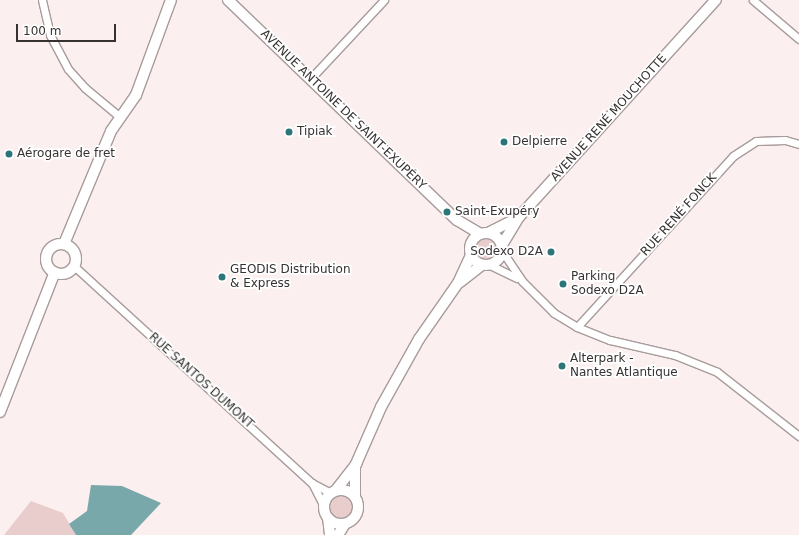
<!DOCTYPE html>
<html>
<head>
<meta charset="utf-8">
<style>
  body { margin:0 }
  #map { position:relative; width:799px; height:535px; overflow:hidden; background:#fcefef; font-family:"DejaVu Sans",sans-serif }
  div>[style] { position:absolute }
  .green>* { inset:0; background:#e9cdcc }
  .round { border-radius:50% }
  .water>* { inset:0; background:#79a8aa }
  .roads { filter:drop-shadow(1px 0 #a79c9b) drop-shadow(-1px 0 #a79c9b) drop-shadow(0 1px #a79c9b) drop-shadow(0 -1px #a79c9b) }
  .street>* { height:7px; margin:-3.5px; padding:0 3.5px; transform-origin:3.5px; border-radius:3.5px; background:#fff }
  .secondary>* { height:10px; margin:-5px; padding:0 5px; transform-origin:5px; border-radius:5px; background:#fff }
  .secondary>.ring { margin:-5px; padding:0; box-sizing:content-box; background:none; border:10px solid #fff; border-radius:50% }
  .dots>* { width:11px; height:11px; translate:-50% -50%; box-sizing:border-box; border:2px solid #fff; border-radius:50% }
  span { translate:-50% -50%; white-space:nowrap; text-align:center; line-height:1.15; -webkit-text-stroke:3.5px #fff; paint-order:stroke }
  .street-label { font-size:12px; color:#373232 }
  .poi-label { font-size:12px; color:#373232 }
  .left { translate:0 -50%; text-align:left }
  .right { translate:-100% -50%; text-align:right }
  .scale { position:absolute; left:16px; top:24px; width:100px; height:18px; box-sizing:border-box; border:2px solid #373232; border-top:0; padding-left:5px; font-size:12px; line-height:14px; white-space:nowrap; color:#373232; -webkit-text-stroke:3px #fff; paint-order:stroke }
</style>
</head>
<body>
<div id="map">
  <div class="green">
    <div class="round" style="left:475px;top:239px;width:22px;height:22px"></div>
    <div class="round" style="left:329px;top:495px;width:24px;height:24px"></div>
    <div style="clip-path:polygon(31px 501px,63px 513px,76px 535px,4px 535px)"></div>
  </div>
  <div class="water">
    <div style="clip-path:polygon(91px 485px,122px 486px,161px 503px,131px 535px,76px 535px,69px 524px,87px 511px)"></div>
  </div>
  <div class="roads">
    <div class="street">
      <div style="left:42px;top:0;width:36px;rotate:77deg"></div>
      <div style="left:50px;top:35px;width:38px;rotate:62deg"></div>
      <div style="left:68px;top:69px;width:25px;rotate:48deg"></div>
      <div style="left:85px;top:88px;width:45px;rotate:39.6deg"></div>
      <div style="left:753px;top:0;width:60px;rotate:40.3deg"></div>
      <div style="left:311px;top:78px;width:107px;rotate:-46.9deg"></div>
      <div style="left:502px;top:251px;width:36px;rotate:56deg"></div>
      <div style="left:522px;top:281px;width:45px;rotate:45deg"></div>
      <div style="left:554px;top:313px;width:27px;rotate:31deg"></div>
      <div style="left:577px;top:327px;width:35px;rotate:22deg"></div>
      <div style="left:610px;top:340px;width:67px;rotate:13deg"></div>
      <div style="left:675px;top:355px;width:45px;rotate:22deg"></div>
      <div style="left:717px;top:372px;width:104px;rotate:38deg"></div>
      <div style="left:490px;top:265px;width:30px;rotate:26deg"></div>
      <div style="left:74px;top:266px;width:322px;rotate:42.4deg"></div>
      <div style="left:312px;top:483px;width:21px;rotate:28deg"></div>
      <div style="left:577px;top:327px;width:231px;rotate:-47.6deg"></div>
      <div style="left:733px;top:156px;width:27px;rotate:-33deg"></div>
      <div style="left:756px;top:141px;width:29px;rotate:-2deg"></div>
      <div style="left:785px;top:140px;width:15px;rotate:16deg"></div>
      <div style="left:312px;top:483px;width:25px;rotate:63deg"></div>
    </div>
    <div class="secondary">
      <div style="left:228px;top:0;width:318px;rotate:43.9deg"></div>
      <div style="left:457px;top:220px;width:27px;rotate:31deg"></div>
      <div class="ring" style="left:470px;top:233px;width:22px;height:22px"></div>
      <div style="left:488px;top:233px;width:29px;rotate:-27deg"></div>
      <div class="ring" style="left:46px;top:244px;width:20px;height:20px"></div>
      <div style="left:64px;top:244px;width:122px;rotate:-67.4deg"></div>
      <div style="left:111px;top:131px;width:44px;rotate:-55.2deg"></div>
      <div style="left:136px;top:95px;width:101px;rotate:-69.8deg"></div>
      <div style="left:502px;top:245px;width:33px;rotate:-59deg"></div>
      <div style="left:519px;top:217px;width:293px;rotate:-47.8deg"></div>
      <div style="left:460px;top:282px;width:28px;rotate:-38deg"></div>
      <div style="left:0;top:412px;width:150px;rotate:-68.6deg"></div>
      <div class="ring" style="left:324px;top:490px;width:24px;height:24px"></div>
      <div style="left:336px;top:490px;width:33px;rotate:-52deg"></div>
      <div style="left:356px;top:464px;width:62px;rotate:-66.3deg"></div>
      <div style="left:381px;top:407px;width:78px;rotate:-60.8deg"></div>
      <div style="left:419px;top:339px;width:68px;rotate:-55.1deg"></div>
      <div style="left:458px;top:283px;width:31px;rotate:-65deg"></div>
      <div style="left:355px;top:497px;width:31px;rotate:-90deg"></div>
      <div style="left:328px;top:518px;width:17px;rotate:83deg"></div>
      <div style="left:338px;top:535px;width:13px;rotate:-58deg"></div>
    </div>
  </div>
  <div class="dots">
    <div style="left:289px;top:132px;background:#2c7679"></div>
    <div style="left:504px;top:142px;background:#2c7679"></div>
    <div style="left:9px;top:154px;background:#2c7679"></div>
    <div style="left:447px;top:212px;background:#2c7679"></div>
    <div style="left:551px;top:252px;background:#2c7679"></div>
    <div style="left:222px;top:277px;background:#2c7679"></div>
    <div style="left:563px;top:284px;background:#2c7679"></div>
    <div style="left:562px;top:366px;background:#2c7679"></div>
  </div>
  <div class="street-label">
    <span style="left:343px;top:110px;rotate:44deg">AVENUE ANTOINE DE SAINT-EXUPÉRY</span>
    <span style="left:609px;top:118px;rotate:-48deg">AVENUE RENÉ MOUCHOTTE</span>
    <span style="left:679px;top:215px;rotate:-48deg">RUE RENÉ FONCK</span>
    <span style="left:201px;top:381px;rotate:42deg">RUE SANTOS DUMONT</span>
  </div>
  <div class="poi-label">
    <span class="left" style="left:297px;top:132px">Tipiak</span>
    <span class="left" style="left:512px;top:142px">Delpierre</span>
    <span class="left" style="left:17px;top:154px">Aérogare de fret</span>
    <span class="left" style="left:455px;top:212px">Saint-Exupéry</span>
    <span class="right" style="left:543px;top:252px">Sodexo D2A</span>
    <span class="left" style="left:230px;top:277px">GEODIS Distribution<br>&amp; Express</span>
    <span class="left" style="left:571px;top:284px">Parking<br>Sodexo D2A</span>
    <span class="left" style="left:570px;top:366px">Alterpark -<br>Nantes Atlantique</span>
  </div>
  <div class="scale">100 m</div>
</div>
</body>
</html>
